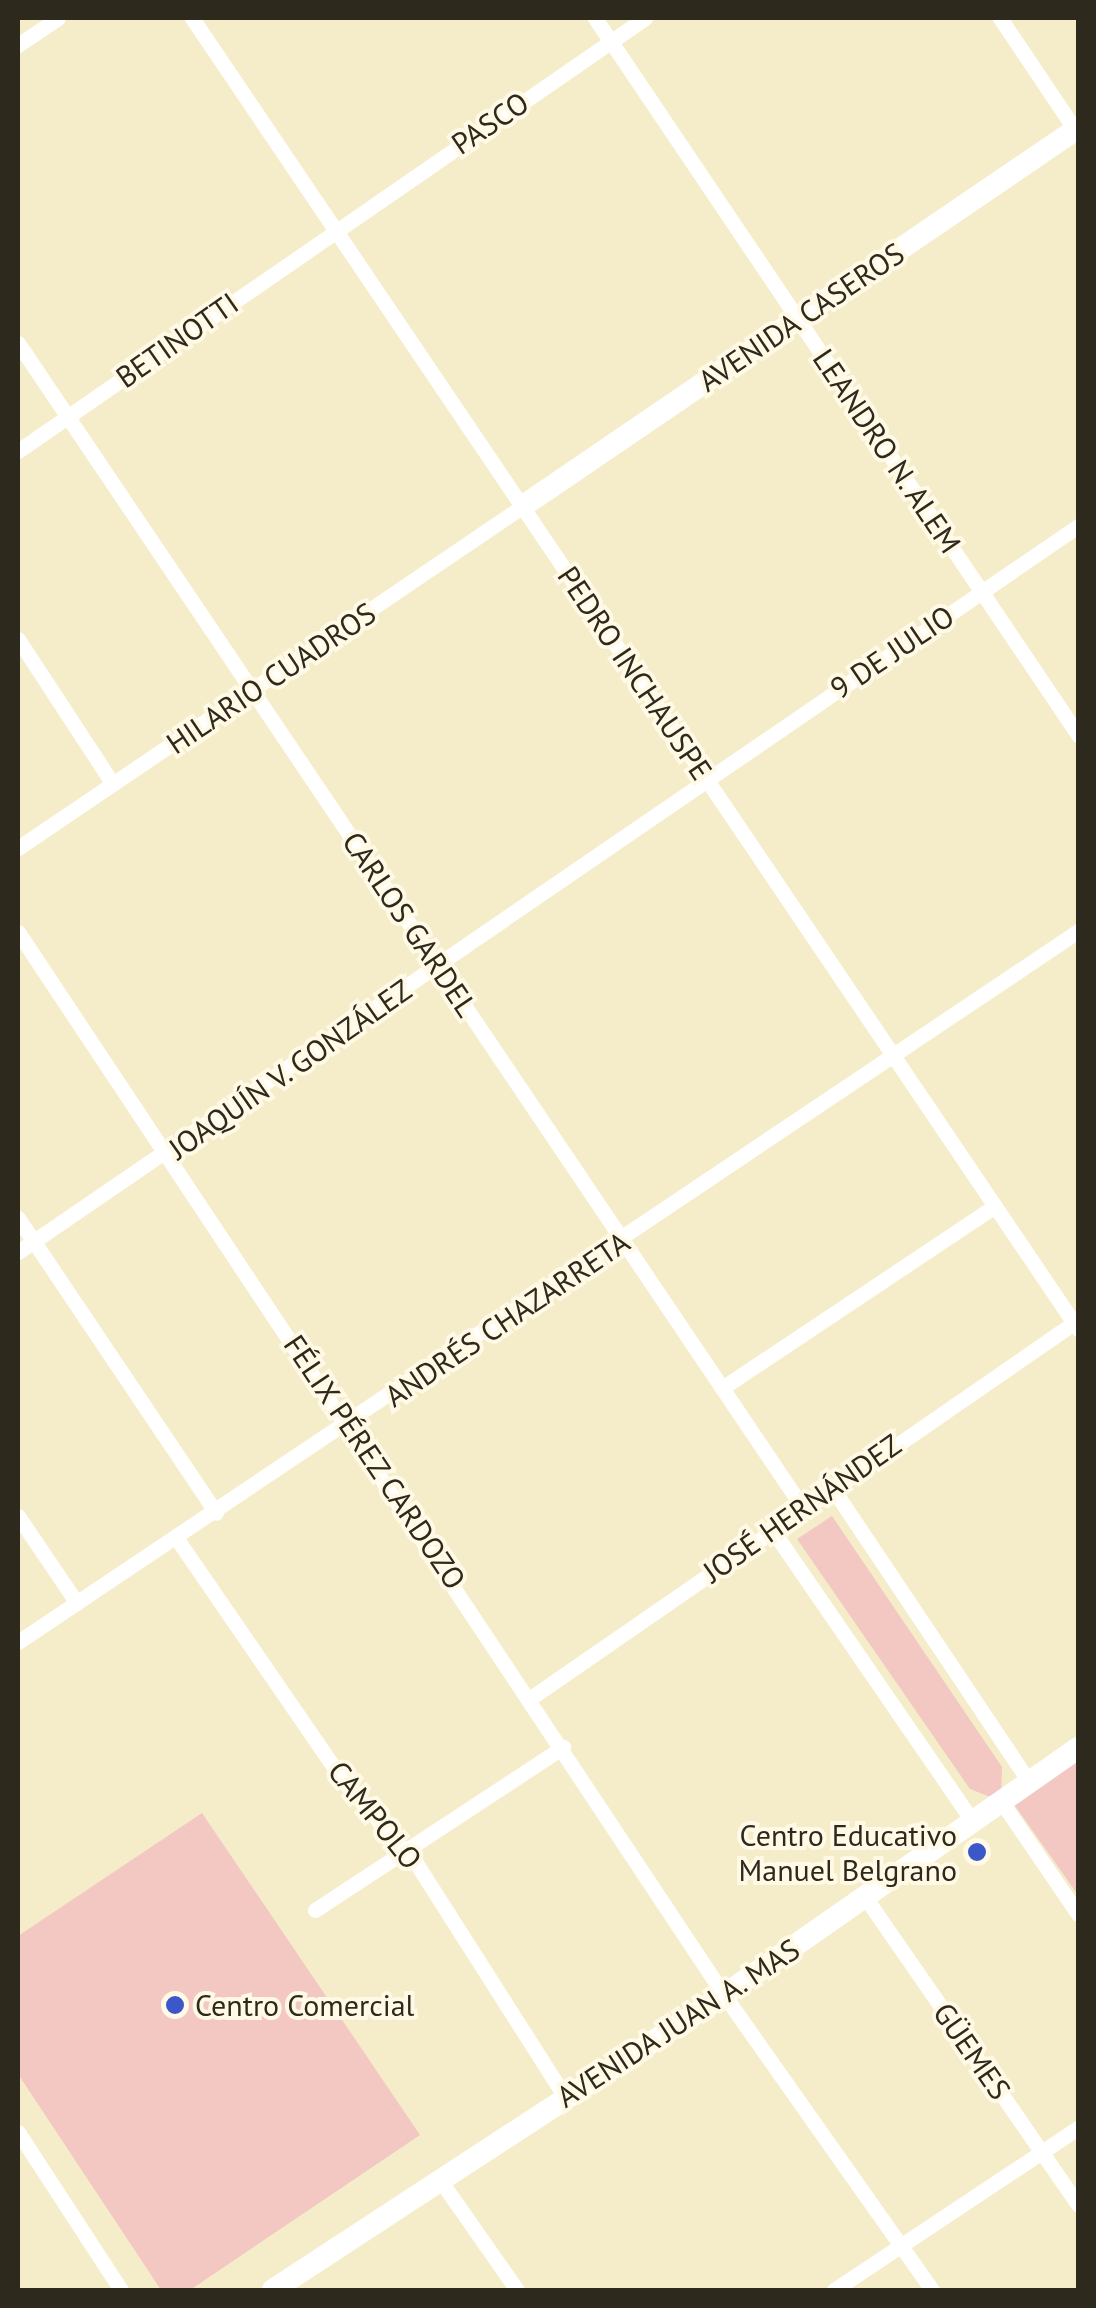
<!DOCTYPE html>
<html>
<head>
<meta charset="utf-8">
<style>
  body { margin:0 }
  #map { position:relative; width:1096px; height:2308px; overflow:hidden; background:#f5ecca; font-family:"PT Sans",sans-serif }
  div>[style] { position:absolute }
  .green>* { inset:0; background:#f3c7c2 }
  .street>* { height:15px; margin:-7.5px; padding:0 7.5px; transform-origin:7.5px; border-radius:7.5px; background:#fff }
  .secondary>* { height:22px; margin:-11px; padding:0 11px; transform-origin:11px; border-radius:11px; background:#fff }
  .dots>* { width:28px; height:28px; translate:-50% -50%; box-sizing:border-box; border:5px solid #fff9e5; border-radius:50% }
  span { translate:-50% -50%; white-space:nowrap; text-align:center; line-height:1.15; -webkit-text-stroke:8px #fff9e5; paint-order:stroke }
  .street-label { font-size:30px; color:#2d291d }
  .poi-label { font-size:30px; color:#2d291d }
  .right { translate:-100% -50%; text-align:right }
  .left { translate:0 -50%; text-align:left }
  .frame { position:absolute; inset:0; border:20px solid #2d291d; pointer-events:none }
</style>
</head>
<body>
<div id="map">
  <div class="green">
    <div style="clip-path:polygon(832px 1516px,1002px 1767px,1001px 1801px,970px 1789px,797px 1539px)"></div>
    <div style="clip-path:polygon(1078px 1758px,1078px 1895px,1013px 1803px)"></div>
    <div style="clip-path:polygon(202px 1813px,420px 2135px,190px 2290px,161px 2290px,18px 2074px,18px 1936px)"></div>
  </div>
  <div class="street">
    <div style="left:192px;top:18px;width:1582px;rotate:55.95deg"></div>
    <div style="left:595px;top:18px;width:865px;rotate:56.03deg"></div>
    <div style="left:1000px;top:18px;width:140px;rotate:56.1deg"></div>
    <div style="left:18px;top:45px;width:48px;rotate:-34deg"></div>
    <div style="left:18px;top:343px;width:1401px;rotate:56.03deg"></div>
    <div style="left:18px;top:451px;width:762px;rotate:-34.63deg"></div>
    <div style="left:18px;top:639px;width:173px;rotate:56.8deg"></div>
    <div style="left:18px;top:848px;width:610px;rotate:-34.11deg"></div>
    <div style="left:18px;top:932px;width:1276px;rotate:56.41deg"></div>
    <div style="left:724px;top:1995px;width:361px;rotate:54.8deg"></div>
    <div style="left:18px;top:1218px;width:355px;rotate:56.1deg"></div>
    <div style="left:18px;top:1252px;width:1285px;rotate:-34.41deg"></div>
    <div style="left:722px;top:1388px;width:328px;rotate:-33.7deg"></div>
    <div style="left:831px;top:1486px;width:356px;rotate:56.2deg"></div>
    <div style="left:18px;top:1516px;width:105px;rotate:55.9deg"></div>
    <div style="left:771px;top:1528px;width:357px;rotate:55.5deg"></div>
    <div style="left:177px;top:1539px;width:296px;rotate:55.5deg"></div>
    <div style="left:345px;top:1783px;width:107px;rotate:48.4deg"></div>
    <div style="left:416px;top:1863px;width:277px;rotate:57.5deg"></div>
    <div style="left:18px;top:1642px;width:1276px;rotate:-33.85deg"></div>
    <div style="left:532px;top:1697px;width:664px;rotate:-34.62deg"></div>
    <div style="left:1001px;top:1801px;width:137px;rotate:55.7deg"></div>
    <div style="left:865px;top:1897px;width:374px;rotate:55.3deg"></div>
    <div style="left:315px;top:1910px;width:297px;rotate:-33.3deg"></div>
    <div style="left:18px;top:2132px;width:189px;rotate:56.9deg"></div>
    <div style="left:440px;top:2180px;width:134px;rotate:55deg"></div>
    <div style="left:834px;top:2290px;width:293px;rotate:-33.6deg"></div>
  </div>
  <div class="secondary">
    <div style="left:523px;top:506px;width:671px;rotate:-34.26deg"></div>
    <div style="left:273px;top:2290px;width:539px;rotate:-33.19deg"></div>
    <div style="left:724px;top:1995px;width:432px;rotate:-34.9deg"></div>
  </div>
  <div class="dots">
    <div style="left:977px;top:1852px;background:#3b57c9"></div>
    <div style="left:175px;top:2005px;background:#3b57c9"></div>
  </div>
  <div class="street-label">
    <span style="left:490px;top:123px;rotate:-34deg">PASCO</span>
    <span style="left:801px;top:317px;rotate:-34deg">AVENIDA CASEROS</span>
    <span style="left:177px;top:340px;rotate:-35deg">BETINOTTI</span>
    <span style="left:887px;top:451px;rotate:56deg">LEANDRO N. ALEM</span>
    <span style="left:892px;top:652px;rotate:-34deg">9 DE JULIO</span>
    <span style="left:635px;top:673px;rotate:56deg">PEDRO INCHAUSPE</span>
    <span style="left:271px;top:678px;rotate:-34deg">HILARIO CUADROS</span>
    <span style="left:410px;top:924px;rotate:56deg">CARLOS GARDEL</span>
    <span style="left:290px;top:1069px;rotate:-35deg">JOAQUÍN V. GONZÁLEZ</span>
    <span style="left:507px;top:1319px;rotate:-34deg">ANDRÉS CHAZARRETA</span>
    <span style="left:375px;top:1462px;rotate:56deg">FÉLIX PÉREZ CARDOZO</span>
    <span style="left:802px;top:1508px;rotate:-35deg">JOSÉ HERNÁNDEZ</span>
    <span style="left:375px;top:1815px;rotate:51deg">CAMPOLO</span>
    <span style="left:678px;top:2023px;rotate:-33deg">AVENIDA JUAN A. MAS</span>
    <span style="left:972px;top:2051px;rotate:55deg">GÜEMES</span>
  </div>
  <div class="poi-label">
    <span class="right" style="left:957px;top:1852px">Centro Educativo<br>Manuel Belgrano</span>
    <span class="left" style="left:195px;top:2005px">Centro Comercial</span>
  </div>
  <div class="frame"></div>
</div>
</body>
</html>
